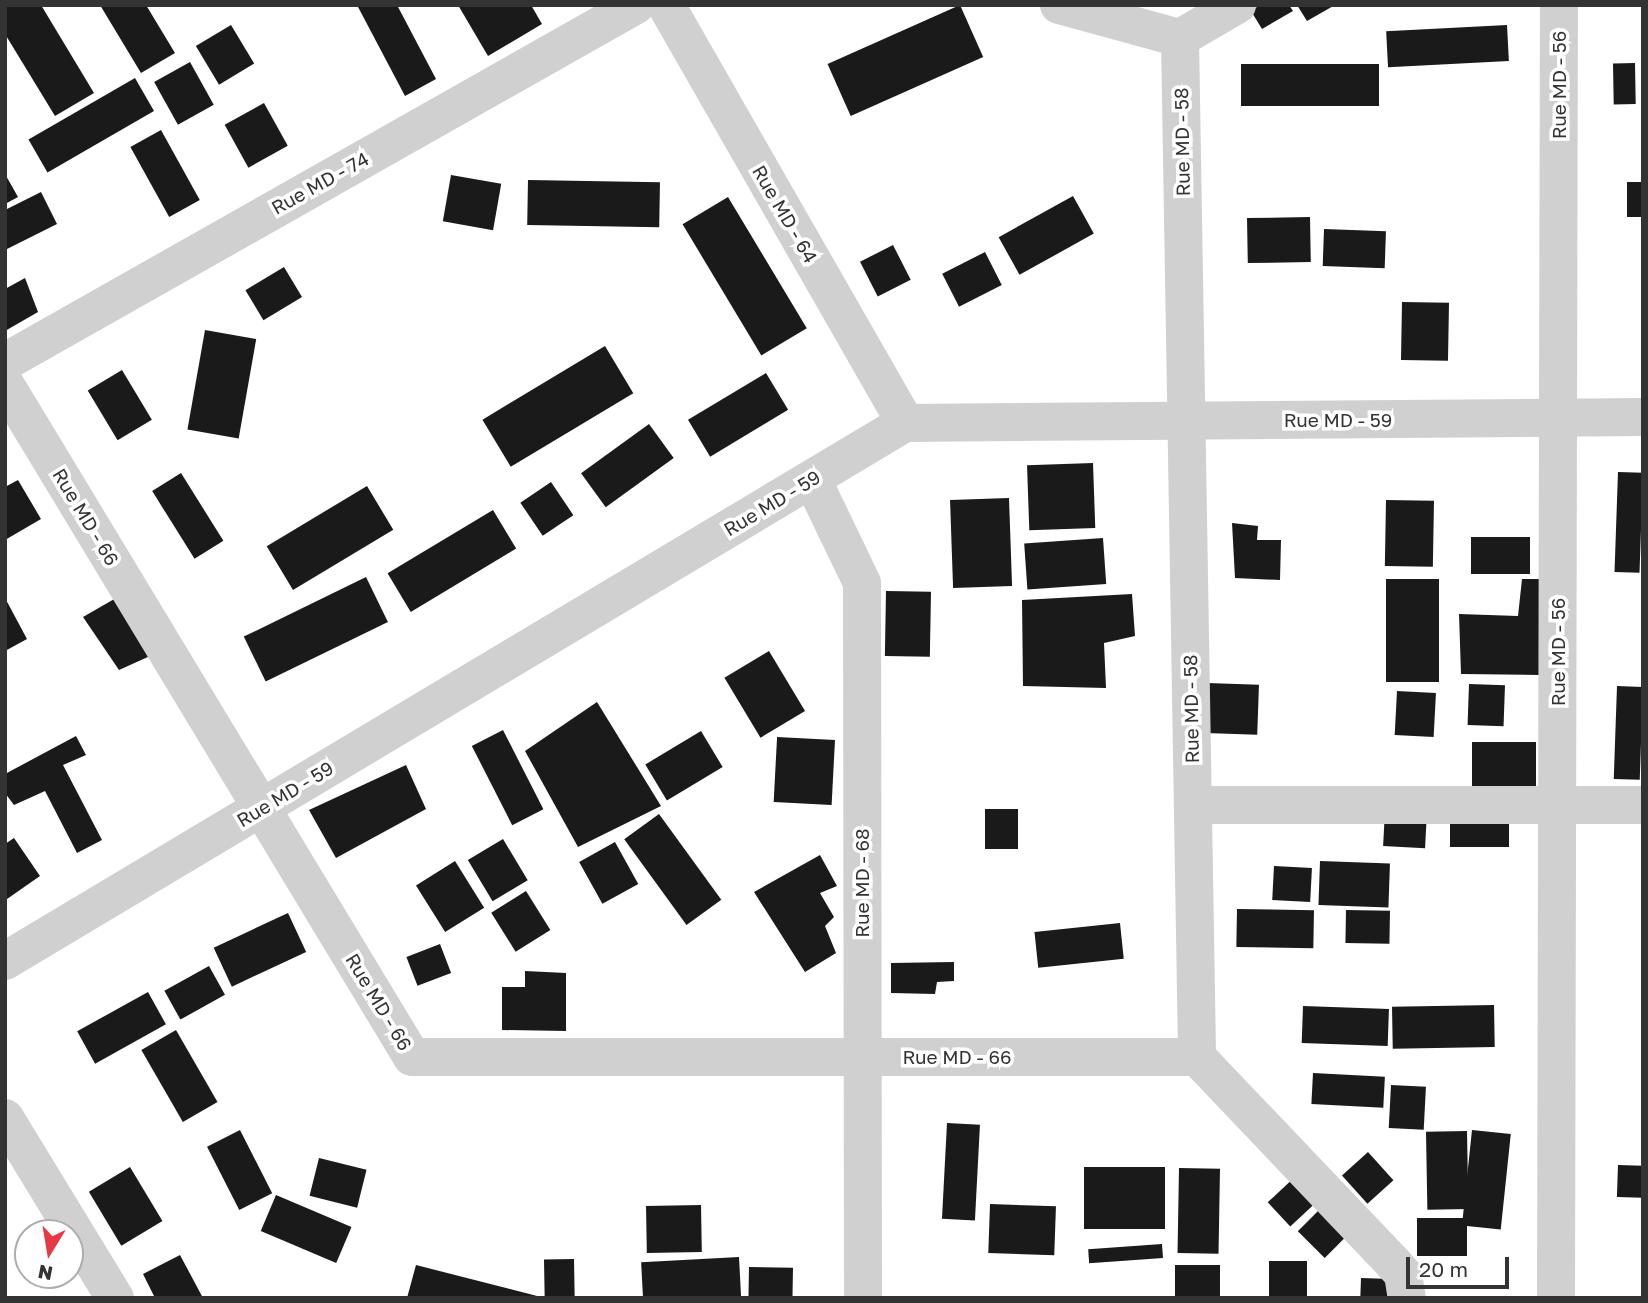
<!DOCTYPE html>
<html>
<head>
<meta charset="utf-8">
<style>
  body { margin:0 }
  #map { position:relative; width:1648px; height:1303px; overflow:hidden; background:#fff; font-family:"Golos Text",sans-serif }
  div>[style] { position:absolute }
  .building>* { inset:0; background:#1a1a1a; transform-origin:0 0 }
  .minor>* { height:38px; margin:-19px; padding:0 19px; transform-origin:19px; border-radius:19px; background:#d0d0d0 }
  span { translate:-50% -50%; white-space:nowrap; text-align:center; line-height:1.15; -webkit-text-stroke:7px #fff; paint-order:stroke }
  .street-label { font-size:19px; color:#333 }
  .frame { position:absolute; inset:0; border:7px solid #333; pointer-events:none }
  .north { position:absolute; left:14px; top:1219px; width:70px; height:70px; box-sizing:border-box; background:#fff; border:2px solid #adadad; border-radius:50%; rotate:191deg; font-size:19px; font-weight:700; line-height:28px; text-align:center; color:#333 }
  .north::after { content:''; display:block; margin:auto; width:24px; height:32px; background:#e63946; clip-path:polygon(50% 0,100% 100%,50% 72%,0 100%) }
  .scale { position:absolute; left:1406px; top:1257px; width:103px; height:32px; box-sizing:border-box; border:4px solid #333; border-top:0; padding-left:9px; font-size:21px; line-height:24px; white-space:nowrap; color:#333; -webkit-text-stroke:5px #fff; paint-order:stroke }
</style>
</head>
<body>
<div id="map">
  <div class="building">
    <div style="clip-path:polygon(5px 5px,41px 5px,94px 93px,55px 116px,5px 34px)"></div>
    <div style="clip-path:polygon(100px 5px,146px 5px,175px 53px,141px 73px)"></div>
    <div style="clip-path:polygon(357px 5px,397px 5px,436px 79px,405px 96px)"></div>
    <div style="clip-path:polygon(458px 5px,531px 5px,542px 24px,488px 56px)"></div>
    <div style="left:960px;top:5px;width:57px;height:145px;rotate:66deg"></div>
    <div style="clip-path:polygon(1260px 5px,1289px 5px,1293px 11px,1262px 29px,1251px 11px)"></div>
    <div style="clip-path:polygon(1297px 5px,1335px 5px,1307px 21px)"></div>
    <div style="left:231px;top:25px;width:45px;height:41px;rotate:59deg"></div>
    <div style="left:1507px;top:25px;width:36px;height:121px;rotate:87deg"></div>
    <div style="left:190px;top:62px;width:49px;height:41px;rotate:61deg"></div>
    <div style="left:1635px;top:63px;width:41px;height:22px;rotate:89deg"></div>
    <div style="left:1241px;top:64px;width:138px;height:42px"></div>
    <div style="left:135px;top:78px;width:38px;height:123px;rotate:60deg"></div>
    <div style="left:264px;top:103px;width:49px;height:45px;rotate:61deg"></div>
    <div style="left:161px;top:130px;width:80px;height:35px;rotate:61deg"></div>
    <div style="clip-path:polygon(5px 174px,18px 197px,5px 204px)"></div>
    <div style="left:451px;top:175px;width:51px;height:47px;rotate:10deg"></div>
    <div style="left:528px;top:180px;width:132px;height:45px;rotate:1deg"></div>
    <div style="left:1627px;top:182px;width:16px;height:35px"></div>
    <div style="clip-path:polygon(41px 192px,57px 224px,5px 250px,5px 210px)"></div>
    <div style="left:1073px;top:196px;width:43px;height:85px;rotate:61deg"></div>
    <div style="left:728px;top:197px;width:153px;height:53px;rotate:59deg"></div>
    <div style="left:1310px;top:217px;width:45px;height:63px;rotate:89deg"></div>
    <div style="left:1324px;top:229px;width:62px;height:37px;rotate:2deg"></div>
    <div style="left:893px;top:245px;width:39px;height:37px;rotate:63deg"></div>
    <div style="left:985px;top:252px;width:37px;height:48px;rotate:63deg"></div>
    <div style="left:284px;top:267px;width:35px;height:45px;rotate:59deg"></div>
    <div style="clip-path:polygon(25px 278px,38px 312px,5px 331px,5px 289px)"></div>
    <div style="left:1402px;top:302px;width:47px;height:58px;rotate:1deg"></div>
    <div style="left:205px;top:330px;width:52px;height:101px;rotate:10deg"></div>
    <div style="left:605px;top:346px;width:55px;height:143px;rotate:59deg"></div>
    <div style="left:122px;top:370px;width:58px;height:40px;rotate:59deg"></div>
    <div style="left:766px;top:373px;width:43px;height:91px;rotate:59deg"></div>
    <div style="left:649px;top:424px;width:42px;height:84px;rotate:54deg"></div>
    <div style="left:1093px;top:463px;width:65px;height:66px;rotate:88deg"></div>
    <div style="left:1618px;top:472px;width:25px;height:100px;rotate:2deg"></div>
    <div style="left:181px;top:473px;width:80px;height:34px;rotate:58deg"></div>
    <div style="clip-path:polygon(18px 480px,41px 519px,5px 540px,5px 487px)"></div>
    <div style="left:551px;top:482px;width:40px;height:37px;rotate:56deg"></div>
    <div style="left:367px;top:486px;width:51px;height:117px;rotate:59deg"></div>
    <div style="left:1009px;top:498px;width:88px;height:59px;rotate:88deg"></div>
    <div style="left:1386px;top:500px;width:48px;height:66px;rotate:1deg"></div>
    <div style="left:493px;top:510px;width:45px;height:123px;rotate:59deg"></div>
    <div style="clip-path:polygon(1232px 523px,1258px 526px,1257px 540px,1281px 540px,1280px 580px,1235px 578px)"></div>
    <div style="left:1471px;top:537px;width:59px;height:37px"></div>
    <div style="left:1103px;top:538px;width:46px;height:79px;rotate:86deg"></div>
    <div style="left:366px;top:577px;width:50px;height:136px;rotate:64deg"></div>
    <div style="left:1386px;top:579px;width:53px;height:103px"></div>
    <div style="clip-path:polygon(1522px 579px,1540px 579px,1539px 675px,1461px 674px,1459px 614px,1518px 616px)"></div>
    <div style="left:886px;top:591px;width:45px;height:65px;rotate:1deg"></div>
    <div style="clip-path:polygon(123px 594px,159px 652px,119px 670px,83px 617px)"></div>
    <div style="clip-path:polygon(1132px 594px,1135px 636px,1104px 643px,1106px 688px,1023px 686px,1022px 600px)"></div>
    <div style="clip-path:polygon(5px 598px,27px 639px,5px 651px)"></div>
    <div style="left:769px;top:651px;width:70px;height:52px;rotate:59deg"></div>
    <div style="left:1207px;top:683px;width:52px;height:50px;rotate:2deg"></div>
    <div style="left:1469px;top:684px;width:36px;height:41px;rotate:2deg"></div>
    <div style="left:1617px;top:686px;width:26px;height:93px;rotate:2deg"></div>
    <div style="left:1397px;top:691px;width:39px;height:44px;rotate:3deg"></div>
    <div style="clip-path:polygon(597px 702px,661px 806px,578px 847px,525px 751px)"></div>
    <div style="left:503px;top:730px;width:89px;height:35px;rotate:63deg"></div>
    <div style="left:701px;top:731px;width:42px;height:65px;rotate:59deg"></div>
    <div style="clip-path:polygon(76px 736px,86px 755px,63px 765px,102px 840px,77px 853px,45px 791px,14px 805px,5px 793px,5px 774px)"></div>
    <div style="left:835px;top:740px;width:65px;height:58px;rotate:93deg"></div>
    <div style="left:1472px;top:742px;width:64px;height:44px"></div>
    <div style="clip-path:polygon(406px 765px,426px 809px,336px 858px,309px 810px)"></div>
    <div style="left:1450px;top:808px;width:59px;height:39px"></div>
    <div style="left:985px;top:809px;width:33px;height:40px"></div>
    <div style="left:1385px;top:810px;width:42px;height:36px;rotate:3deg"></div>
    <div style="left:659px;top:814px;width:106px;height:43px;rotate:54deg"></div>
    <div style="clip-path:polygon(14px 838px,40px 876px,7px 899px,5px 844px)"></div>
    <div style="left:503px;top:839px;width:48px;height:41px;rotate:59deg"></div>
    <div style="left:615px;top:842px;width:48px;height:41px;rotate:61deg"></div>
    <div style="clip-path:polygon(820px 855px,837px 886px,820px 893px,834px 917px,825px 926px,836px 953px,805px 972px,754px 892px)"></div>
    <div style="left:455px;top:861px;width:55px;height:46px;rotate:58deg"></div>
    <div style="left:1320px;top:861px;width:70px;height:44px;rotate:2deg"></div>
    <div style="left:1274px;top:866px;width:38px;height:34px;rotate:3deg"></div>
    <div style="left:526px;top:891px;width:46px;height:41px;rotate:58deg"></div>
    <div style="left:1237px;top:909px;width:77px;height:38px;rotate:1deg"></div>
    <div style="left:1346px;top:910px;width:44px;height:33px;rotate:1deg"></div>
    <div style="left:288px;top:913px;width:43px;height:82px;rotate:65deg"></div>
    <div style="left:1120px;top:923px;width:36px;height:86px;rotate:84deg"></div>
    <div style="left:440px;top:944px;width:31px;height:36px;rotate:69deg"></div>
    <div style="clip-path:polygon(954px 962px,954px 981px,937px 982px,935px 994px,891px 993px,891px 963px)"></div>
    <div style="left:209px;top:966px;width:33px;height:51px;rotate:61deg"></div>
    <div style="clip-path:polygon(525px 971px,566px 973px,566px 1031px,502px 1030px,502px 987px,525px 987px)"></div>
    <div style="left:148px;top:992px;width:37px;height:81px;rotate:61deg"></div>
    <div style="left:1494px;top:1005px;width:42px;height:102px;rotate:89deg"></div>
    <div style="left:1303px;top:1006px;width:86px;height:37px;rotate:2deg"></div>
    <div style="left:176px;top:1030px;width:83px;height:40px;rotate:60deg"></div>
    <div style="left:1313px;top:1073px;width:72px;height:31px;rotate:3deg"></div>
    <div style="left:1391px;top:1085px;width:35px;height:43px;rotate:3deg"></div>
    <div style="left:947px;top:1123px;width:33px;height:96px;rotate:3deg"></div>
    <div style="left:240px;top:1130px;width:71px;height:37px;rotate:63deg"></div>
    <div style="left:1472px;top:1130px;width:39px;height:96px;rotate:6deg"></div>
    <div style="left:1467px;top:1131px;width:78px;height:41px;rotate:89deg"></div>
    <div style="left:1368px;top:1152px;width:38px;height:35px;rotate:48deg"></div>
    <div style="left:319px;top:1158px;width:49px;height:39px;rotate:14deg"></div>
    <div style="left:1618px;top:1165px;width:25px;height:32px;rotate:2deg"></div>
    <div style="left:130px;top:1167px;width:63px;height:48px;rotate:59deg"></div>
    <div style="left:1084px;top:1167px;width:81px;height:62px"></div>
    <div style="left:1179px;top:1168px;width:41px;height:85px;rotate:1deg"></div>
    <div style="left:1297px;top:1175px;width:33px;height:40px;rotate:47deg"></div>
    <div style="left:276px;top:1195px;width:82px;height:39px;rotate:23deg"></div>
    <div style="left:990px;top:1204px;width:66px;height:49px;rotate:2deg"></div>
    <div style="left:701px;top:1205px;width:47px;height:55px;rotate:89deg"></div>
    <div style="left:1324px;top:1205px;width:38px;height:37px;rotate:45deg"></div>
    <div style="left:1417px;top:1218px;width:50px;height:38px"></div>
    <div style="left:1162px;top:1244px;width:14px;height:74px;rotate:86deg"></div>
    <div style="clip-path:polygon(180px 1255px,203px 1298px,155px 1298px,143px 1274px)"></div>
    <div style="left:739px;top:1257px;width:39px;height:98px;rotate:87deg"></div>
    <div style="left:574px;top:1259px;width:39px;height:30px;rotate:89deg"></div>
    <div style="left:1269px;top:1261px;width:38px;height:37px"></div>
    <div style="clip-path:polygon(416px 1265px,541px 1297px,541px 1298px,407px 1298px)"></div>
    <div style="left:1220px;top:1265px;width:33px;height:45px;rotate:90deg"></div>
    <div style="left:749px;top:1267px;width:44px;height:31px;rotate:1deg"></div>
    <div style="left:1361px;top:1278px;width:38px;height:20px;rotate:2deg"></div>
  </div>
  <div class="minor">
    <div style="left:666px;top:5px;width:482px;rotate:60.2deg"></div>
    <div style="left:1059px;top:5px;width:125px;rotate:15.3deg"></div>
    <div style="left:1180px;top:38px;width:66px;rotate:-30.1deg"></div>
    <div style="left:1180px;top:38px;width:1019px;rotate:89.04deg"></div>
    <div style="left:1197px;top:1057px;width:286px;rotate:46.4deg"></div>
    <div style="left:1394px;top:1264px;width:13px;rotate:48deg"></div>
    <div style="left:1403px;top:1274px;width:24px;rotate:81deg"></div>
    <div style="left:5px;top:362px;width:725px;rotate:-29.5deg"></div>
    <div style="left:5px;top:384px;width:786px;rotate:58.84deg"></div>
    <div style="left:412px;top:1057px;width:785px"></div>
    <div style="left:812px;top:479px;width:115px;rotate:64.3deg"></div>
    <div style="left:862px;top:583px;width:715px;rotate:89.92deg"></div>
    <div style="left:1193px;top:805px;width:450px"></div>
    <div style="left:5px;top:961px;width:1049px;rotate:-30.87deg"></div>
    <div style="left:905px;top:423px;width:738px;rotate:-0.47deg"></div>
    <div style="left:5px;top:1118px;width:211px;rotate:58.6deg"></div>
    <div style="left:1556px;top:1298px;width:1293px;rotate:-89.87deg"></div>
  </div>
  <div class="street-label">
    <span style="left:1559px;top:85px;rotate:-90deg">Rue MD - 56</span>
    <span style="left:1182px;top:142px;rotate:-91deg">Rue MD - 58</span>
    <span style="left:320px;top:183px;rotate:-29deg">Rue MD - 74</span>
    <span style="left:785px;top:214px;rotate:60deg">Rue MD - 64</span>
    <span style="left:1338px;top:420px">Rue MD - 59</span>
    <span style="left:772px;top:503px;rotate:-31deg">Rue MD - 59</span>
    <span style="left:86px;top:517px;rotate:59deg">Rue MD - 66</span>
    <span style="left:1558px;top:652px;rotate:-90deg">Rue MD - 56</span>
    <span style="left:1191px;top:709px;rotate:-91deg">Rue MD - 58</span>
    <span style="left:285px;top:794px;rotate:-31deg">Rue MD - 59</span>
    <span style="left:862px;top:883px;rotate:-90deg">Rue MD - 68</span>
    <span style="left:379px;top:1002px;rotate:59deg">Rue MD - 66</span>
    <span style="left:957px;top:1057px">Rue MD - 66</span>
  </div>
  <div class="frame"></div>
  <div class="north">N</div>
  <div class="scale">20 m</div>
</div>
</body>
</html>
